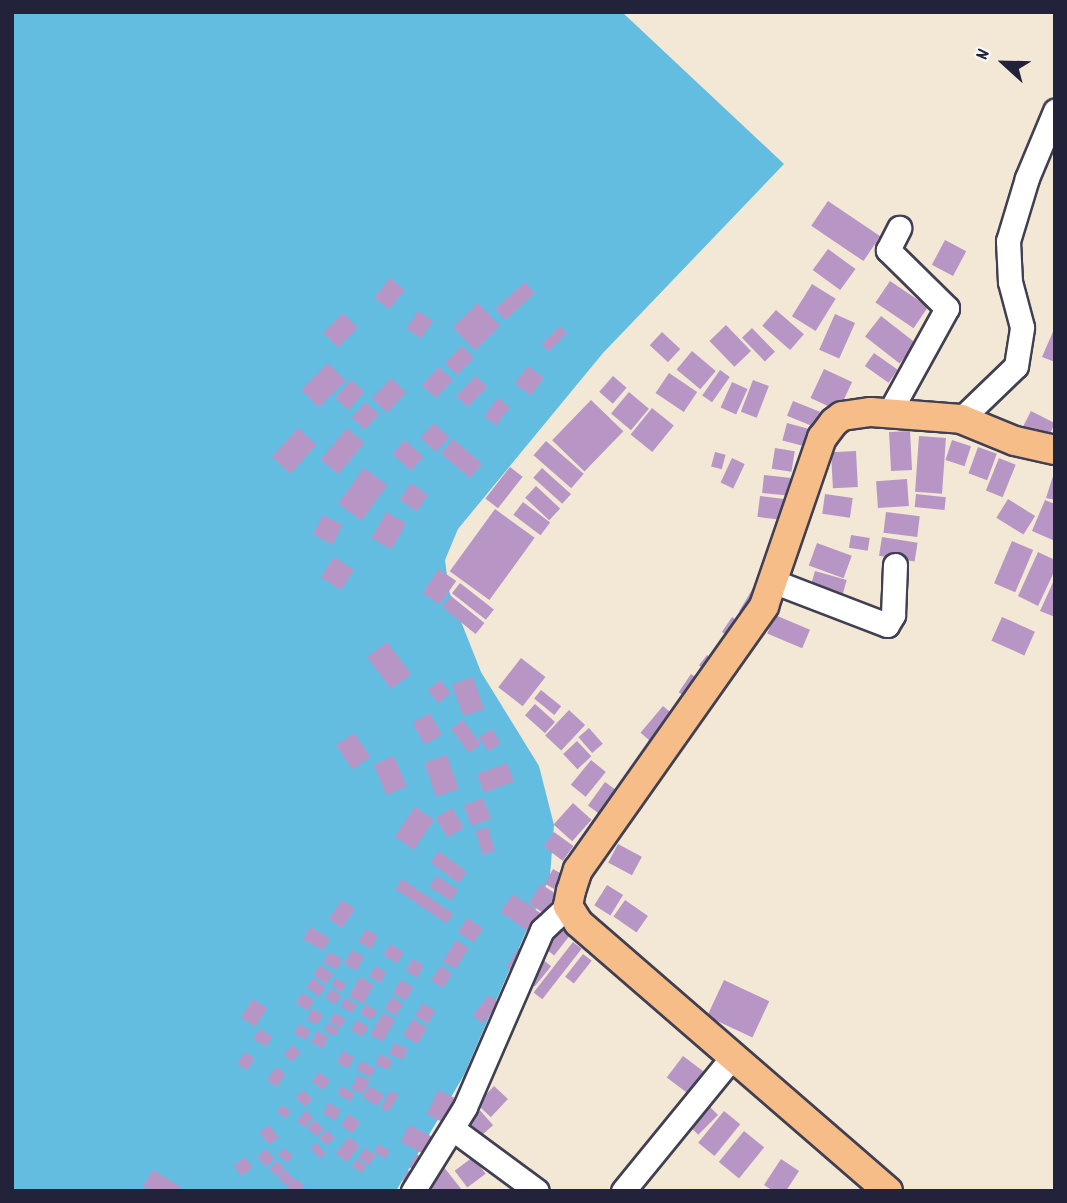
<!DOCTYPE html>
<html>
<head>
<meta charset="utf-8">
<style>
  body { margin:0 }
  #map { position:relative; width:1067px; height:1203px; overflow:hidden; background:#f2e8d5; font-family:Dekko,sans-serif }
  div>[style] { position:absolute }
  .water>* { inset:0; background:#63bde1 }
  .building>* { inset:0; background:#b796c5; transform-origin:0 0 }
  .roads { filter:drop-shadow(2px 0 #414052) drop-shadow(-2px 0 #414052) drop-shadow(0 2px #414052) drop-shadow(0 -2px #414052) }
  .minor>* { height:23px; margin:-11.5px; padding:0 11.5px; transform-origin:11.5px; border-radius:11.5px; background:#fff }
  .major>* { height:28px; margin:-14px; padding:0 14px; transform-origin:14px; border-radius:14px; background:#f7bd88 }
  span { translate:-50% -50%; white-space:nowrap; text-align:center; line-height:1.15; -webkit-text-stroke:5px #f6f6f2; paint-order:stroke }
  .frame { position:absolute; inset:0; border:14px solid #22223b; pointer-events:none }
  .north { position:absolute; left:969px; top:28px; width:70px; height:70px; -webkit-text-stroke:5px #f6f6f2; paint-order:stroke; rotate:292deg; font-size:19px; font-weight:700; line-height:28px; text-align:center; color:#22223b }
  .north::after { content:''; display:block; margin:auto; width:24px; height:32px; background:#22223b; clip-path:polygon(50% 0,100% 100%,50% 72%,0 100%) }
</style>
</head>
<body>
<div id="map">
  <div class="water">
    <div style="clip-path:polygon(12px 12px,622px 12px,784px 164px,603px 353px,458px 529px,445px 560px,449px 591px,481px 672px,539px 766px,554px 825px,550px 876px,464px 1075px,396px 1191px,12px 1191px)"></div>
  </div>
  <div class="building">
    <div style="left:828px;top:201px;width:63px;height:30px;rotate:34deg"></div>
    <div style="left:945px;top:240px;width:24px;height:28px;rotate:28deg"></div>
    <div style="left:828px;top:249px;width:34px;height:26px;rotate:36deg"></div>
    <div style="left:390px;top:278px;width:19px;height:25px;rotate:39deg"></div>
    <div style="left:890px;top:281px;width:46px;height:26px;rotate:34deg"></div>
    <div style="left:525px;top:282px;width:15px;height:40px;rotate:48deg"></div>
    <div style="left:812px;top:284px;width:28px;height:38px;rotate:32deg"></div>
    <div style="left:478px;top:303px;width:32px;height:35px;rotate:46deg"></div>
    <div style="left:776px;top:310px;width:37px;height:21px;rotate:41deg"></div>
    <div style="left:418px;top:311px;width:18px;height:21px;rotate:34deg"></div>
    <div style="left:343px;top:313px;width:21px;height:28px;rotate:45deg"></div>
    <div style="left:835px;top:314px;width:22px;height:39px;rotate:24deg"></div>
    <div style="left:881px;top:316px;width:44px;height:26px;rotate:38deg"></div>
    <div style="left:726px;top:325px;width:36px;height:23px;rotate:46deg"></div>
    <div style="left:560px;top:326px;width:10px;height:26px;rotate:45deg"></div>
    <div style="clip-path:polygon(1055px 327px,1055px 362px,1042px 357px)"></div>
    <div style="left:752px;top:328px;width:33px;height:14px;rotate:46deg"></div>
    <div style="left:662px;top:332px;width:25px;height:18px;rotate:43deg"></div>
    <div style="left:462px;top:346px;width:17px;height:24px;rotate:45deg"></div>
    <div style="left:692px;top:351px;width:31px;height:24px;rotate:40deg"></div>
    <div style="left:874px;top:353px;width:29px;height:16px;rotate:35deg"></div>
    <div style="left:328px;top:363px;width:25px;height:38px;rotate:45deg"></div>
    <div style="left:528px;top:366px;width:20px;height:22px;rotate:37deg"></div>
    <div style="left:439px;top:367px;width:19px;height:25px;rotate:43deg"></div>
    <div style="left:824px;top:369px;width:31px;height:32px;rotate:25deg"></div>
    <div style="left:720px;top:370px;width:12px;height:31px;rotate:35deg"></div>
    <div style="left:669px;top:373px;width:34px;height:24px;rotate:34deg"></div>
    <div style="left:476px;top:376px;width:16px;height:28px;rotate:45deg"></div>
    <div style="left:613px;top:376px;width:18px;height:21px;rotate:41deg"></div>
    <div style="left:391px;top:378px;width:21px;height:28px;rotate:43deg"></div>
    <div style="left:351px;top:380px;width:18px;height:24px;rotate:41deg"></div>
    <div style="left:753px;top:380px;width:17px;height:34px;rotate:21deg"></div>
    <div style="left:732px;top:382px;width:17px;height:28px;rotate:24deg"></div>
    <div style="left:629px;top:392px;width:26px;height:28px;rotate:40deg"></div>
    <div style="left:498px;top:398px;width:15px;height:23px;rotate:37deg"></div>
    <div style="left:591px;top:400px;width:45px;height:56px;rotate:44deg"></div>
    <div style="left:793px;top:401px;width:29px;height:16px;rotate:22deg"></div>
    <div style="left:366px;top:402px;width:18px;height:21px;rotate:43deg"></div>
    <div style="left:652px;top:408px;width:28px;height:34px;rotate:39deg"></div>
    <div style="left:1031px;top:411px;width:27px;height:21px;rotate:27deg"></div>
    <div style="left:434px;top:423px;width:21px;height:20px;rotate:43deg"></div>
    <div style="left:787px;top:423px;width:24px;height:18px;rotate:15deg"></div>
    <div style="left:298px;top:428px;width:25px;height:39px;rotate:42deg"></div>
    <div style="left:347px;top:428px;width:23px;height:41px;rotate:40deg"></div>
    <div style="left:910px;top:431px;width:39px;height:21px;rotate:87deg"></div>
    <div style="left:919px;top:436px;width:27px;height:56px;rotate:4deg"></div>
    <div style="left:453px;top:439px;width:38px;height:19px;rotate:40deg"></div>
    <div style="left:405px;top:440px;width:25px;height:19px;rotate:42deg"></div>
    <div style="left:952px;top:440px;width:20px;height:21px;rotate:18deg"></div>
    <div style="left:546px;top:441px;width:50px;height:19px;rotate:41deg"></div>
    <div style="left:978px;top:447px;width:20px;height:28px;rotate:20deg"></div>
    <div style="left:775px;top:448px;width:20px;height:21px;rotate:9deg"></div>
    <div style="left:856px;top:451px;width:36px;height:25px;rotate:87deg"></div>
    <div style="left:715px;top:452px;width:11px;height:15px;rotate:15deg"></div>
    <div style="left:732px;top:458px;width:14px;height:27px;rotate:25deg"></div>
    <div style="left:999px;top:458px;width:18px;height:35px;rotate:22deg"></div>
    <div style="left:510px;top:467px;width:16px;height:40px;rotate:38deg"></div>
    <div style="left:364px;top:468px;width:29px;height:44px;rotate:36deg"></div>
    <div style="left:542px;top:468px;width:39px;height:13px;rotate:42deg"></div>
    <div style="clip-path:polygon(1054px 473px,1055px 473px,1055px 500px,1046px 498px)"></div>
    <div style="left:764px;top:475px;width:30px;height:18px;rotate:6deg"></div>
    <div style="left:907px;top:479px;width:27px;height:31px;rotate:86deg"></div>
    <div style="left:411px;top:483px;width:21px;height:20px;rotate:35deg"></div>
    <div style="left:536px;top:486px;width:33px;height:16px;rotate:43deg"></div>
    <div style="left:825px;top:494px;width:28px;height:20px;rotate:8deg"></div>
    <div style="left:916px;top:494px;width:30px;height:13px;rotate:6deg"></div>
    <div style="left:760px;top:496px;width:32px;height:21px;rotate:7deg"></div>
    <div style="left:1008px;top:499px;width:32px;height:22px;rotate:32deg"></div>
    <div style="clip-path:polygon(1045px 500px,1055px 504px,1055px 541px,1032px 531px)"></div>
    <div style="left:523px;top:502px;width:34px;height:16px;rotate:37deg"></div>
    <div style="left:495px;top:509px;width:49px;height:77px;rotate:36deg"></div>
    <div style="left:386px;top:512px;width:23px;height:30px;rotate:29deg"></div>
    <div style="left:886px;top:512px;width:34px;height:21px;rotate:7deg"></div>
    <div style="left:323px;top:515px;width:22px;height:22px;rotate:27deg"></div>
    <div style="left:851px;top:535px;width:19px;height:13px;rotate:9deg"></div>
    <div style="left:882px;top:537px;width:36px;height:19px;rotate:9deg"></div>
    <div style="left:1012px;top:541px;width:23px;height:46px;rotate:23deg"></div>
    <div style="left:817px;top:543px;width:37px;height:24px;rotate:20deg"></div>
    <div style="clip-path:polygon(1038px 552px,1055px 560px,1055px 570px,1038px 606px,1018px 596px)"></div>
    <div style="left:334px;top:557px;width:24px;height:24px;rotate:33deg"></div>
    <div style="left:439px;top:569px;width:21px;height:29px;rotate:35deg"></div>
    <div style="left:815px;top:571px;width:33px;height:23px;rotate:16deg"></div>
    <div style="clip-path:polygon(1055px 578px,1055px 617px,1040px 611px)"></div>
    <div style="left:460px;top:583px;width:43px;height:13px;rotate:38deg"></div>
    <div style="left:753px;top:588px;width:12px;height:27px;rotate:31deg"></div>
    <div style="left:451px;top:596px;width:43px;height:14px;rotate:39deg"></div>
    <div style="left:775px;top:615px;width:38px;height:20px;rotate:23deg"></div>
    <div style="left:732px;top:617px;width:11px;height:18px;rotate:34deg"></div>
    <div style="left:1002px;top:617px;width:36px;height:26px;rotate:24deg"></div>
    <div style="left:387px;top:642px;width:40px;height:25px;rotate:53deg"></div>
    <div style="left:707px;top:655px;width:11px;height:13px;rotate:38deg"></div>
    <div style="left:521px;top:658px;width:31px;height:37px;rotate:38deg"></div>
    <div style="left:691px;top:674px;width:11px;height:22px;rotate:34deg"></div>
    <div style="left:473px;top:677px;width:34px;height:22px;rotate:71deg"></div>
    <div style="left:440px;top:680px;width:17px;height:16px;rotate:50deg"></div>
    <div style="left:541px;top:690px;width:26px;height:11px;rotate:39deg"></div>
    <div style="left:535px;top:704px;width:27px;height:15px;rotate:42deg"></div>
    <div style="left:663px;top:706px;width:17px;height:35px;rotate:40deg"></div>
    <div style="left:569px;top:710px;width:22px;height:35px;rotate:43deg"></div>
    <div style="left:430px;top:713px;width:25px;height:20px;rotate:61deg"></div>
    <div style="left:463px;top:720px;width:30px;height:15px;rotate:53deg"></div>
    <div style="left:589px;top:728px;width:21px;height:14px;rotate:49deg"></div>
    <div style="left:492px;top:729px;width:17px;height:15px;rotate:59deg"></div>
    <div style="left:354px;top:733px;width:29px;height:22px;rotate:55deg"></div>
    <div style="left:577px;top:741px;width:21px;height:19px;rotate:47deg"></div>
    <div style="left:447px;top:755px;width:36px;height:24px;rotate:71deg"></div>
    <div style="left:394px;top:756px;width:33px;height:22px;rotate:67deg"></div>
    <div style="left:591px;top:760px;width:19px;height:32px;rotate:39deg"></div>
    <div style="left:507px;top:763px;width:20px;height:32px;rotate:70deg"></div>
    <div style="left:605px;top:782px;width:17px;height:29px;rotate:36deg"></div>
    <div style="left:483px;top:798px;width:22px;height:21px;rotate:68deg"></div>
    <div style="left:573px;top:803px;width:25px;height:29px;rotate:42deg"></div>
    <div style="left:415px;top:807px;width:23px;height:36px;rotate:34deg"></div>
    <div style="left:452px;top:808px;width:23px;height:19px;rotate:59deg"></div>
    <div style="left:488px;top:827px;width:25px;height:13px;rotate:74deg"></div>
    <div style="left:554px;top:832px;width:24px;height:18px;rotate:36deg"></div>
    <div style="left:618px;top:844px;width:27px;height:21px;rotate:28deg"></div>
    <div style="left:439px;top:851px;width:35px;height:14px;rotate:37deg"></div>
    <div style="left:553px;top:869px;width:21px;height:17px;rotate:29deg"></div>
    <div style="left:436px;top:876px;width:26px;height:13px;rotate:32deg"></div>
    <div style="left:402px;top:879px;width:62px;height:12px;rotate:34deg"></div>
    <div style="left:541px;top:884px;width:20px;height:23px;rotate:33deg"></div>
    <div style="left:607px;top:885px;width:19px;height:24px;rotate:32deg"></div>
    <div style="left:513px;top:894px;width:38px;height:22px;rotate:35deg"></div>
    <div style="left:342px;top:900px;width:16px;height:23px;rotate:35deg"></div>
    <div style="left:625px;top:900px;width:28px;height:20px;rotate:35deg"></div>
    <div style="left:467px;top:918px;width:19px;height:17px;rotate:32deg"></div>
    <div style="left:556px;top:924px;width:18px;height:26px;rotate:38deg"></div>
    <div style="left:310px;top:927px;width:23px;height:14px;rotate:29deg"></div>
    <div style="left:366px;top:929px;width:14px;height:15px;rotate:30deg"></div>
    <div style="left:456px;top:940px;width:15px;height:25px;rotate:32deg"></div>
    <div style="left:573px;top:942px;width:11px;height:64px;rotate:38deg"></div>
    <div style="left:390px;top:944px;width:16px;height:13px;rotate:30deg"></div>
    <div style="left:518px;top:948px;width:16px;height:23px;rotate:30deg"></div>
    <div style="left:352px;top:950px;width:14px;height:16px;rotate:30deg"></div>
    <div style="left:329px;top:952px;width:15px;height:12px;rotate:28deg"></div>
    <div style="left:583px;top:954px;width:11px;height:29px;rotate:38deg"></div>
    <div style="left:541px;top:958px;width:13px;height:26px;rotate:39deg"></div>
    <div style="left:413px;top:959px;width:13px;height:14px;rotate:32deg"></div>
    <div style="left:320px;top:965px;width:16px;height:12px;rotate:35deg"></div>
    <div style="left:375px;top:966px;width:13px;height:12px;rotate:29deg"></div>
    <div style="left:441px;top:966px;width:14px;height:17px;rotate:36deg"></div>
    <div style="left:360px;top:977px;width:16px;height:22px;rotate:30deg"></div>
    <div style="left:313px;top:978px;width:16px;height:11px;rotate:38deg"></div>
    <div style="left:336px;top:978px;width:12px;height:9px;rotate:31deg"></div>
    <div style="left:400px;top:980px;width:15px;height:15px;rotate:28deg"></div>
    <div style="left:724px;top:980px;width:50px;height:40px;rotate:25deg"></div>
    <div style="left:331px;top:989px;width:12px;height:11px;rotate:31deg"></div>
    <div style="left:302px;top:993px;width:14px;height:12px;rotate:30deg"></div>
    <div style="left:489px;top:995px;width:13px;height:26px;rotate:39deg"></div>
    <div style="left:392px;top:997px;width:13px;height:14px;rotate:32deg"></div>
    <div style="left:346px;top:998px;width:13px;height:10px;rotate:32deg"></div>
    <div style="left:253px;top:999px;width:17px;height:22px;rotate:33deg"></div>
    <div style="left:423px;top:1003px;width:15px;height:15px;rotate:32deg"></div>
    <div style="clip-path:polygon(366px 1004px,377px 1011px,372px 1020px,360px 1014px)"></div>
    <div style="left:312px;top:1009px;width:12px;height:12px;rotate:24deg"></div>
    <div style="left:334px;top:1013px;width:13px;height:10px;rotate:27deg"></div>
    <div style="left:383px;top:1013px;width:14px;height:25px;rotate:30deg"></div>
    <div style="left:413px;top:1019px;width:17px;height:19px;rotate:33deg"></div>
    <div style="left:357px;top:1020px;width:13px;height:12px;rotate:29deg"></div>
    <div style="left:328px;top:1023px;width:13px;height:8px;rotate:29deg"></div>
    <div style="left:299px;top:1024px;width:13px;height:11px;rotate:27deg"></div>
    <div style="left:259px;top:1029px;width:15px;height:12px;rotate:28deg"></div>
    <div style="left:317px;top:1031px;width:13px;height:13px;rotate:27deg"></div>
    <div style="left:394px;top:1043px;width:15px;height:12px;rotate:23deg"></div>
    <div style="left:293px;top:1045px;width:11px;height:13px;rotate:45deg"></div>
    <div style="left:343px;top:1051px;width:13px;height:13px;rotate:29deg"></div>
    <div style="left:245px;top:1052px;width:12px;height:14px;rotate:35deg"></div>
    <div style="left:380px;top:1054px;width:14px;height:11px;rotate:25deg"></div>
    <div style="left:683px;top:1056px;width:34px;height:27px;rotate:37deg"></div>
    <div style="left:361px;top:1061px;width:16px;height:10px;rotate:27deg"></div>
    <div style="left:276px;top:1067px;width:12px;height:16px;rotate:35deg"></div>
    <div style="left:319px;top:1072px;width:14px;height:12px;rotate:36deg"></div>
    <div style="left:358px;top:1075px;width:13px;height:15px;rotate:27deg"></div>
    <div style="left:342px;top:1086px;width:15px;height:9px;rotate:32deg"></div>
    <div style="left:370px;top:1086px;width:17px;height:13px;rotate:33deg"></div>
    <div style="left:494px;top:1086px;width:19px;height:25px;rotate:43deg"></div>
    <div style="left:303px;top:1090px;width:13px;height:11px;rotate:42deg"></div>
    <div style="left:438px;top:1090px;width:23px;height:27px;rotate:25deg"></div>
    <div style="clip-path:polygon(390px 1091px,399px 1095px,388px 1112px,381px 1108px)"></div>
    <div style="left:329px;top:1103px;width:14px;height:12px;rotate:30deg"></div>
    <div style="left:706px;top:1103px;width:17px;height:28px;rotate:45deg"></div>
    <div style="left:282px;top:1105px;width:11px;height:9px;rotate:34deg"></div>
    <div style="left:478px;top:1108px;width:23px;height:25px;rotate:49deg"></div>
    <div style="left:305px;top:1111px;width:10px;height:13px;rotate:37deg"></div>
    <div style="left:724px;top:1111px;width:21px;height:41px;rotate:39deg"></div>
    <div style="left:349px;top:1114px;width:14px;height:14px;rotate:36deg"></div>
    <div style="left:314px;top:1120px;width:13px;height:11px;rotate:39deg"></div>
    <div style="left:269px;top:1125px;width:16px;height:12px;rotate:52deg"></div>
    <div style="left:409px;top:1125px;width:31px;height:19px;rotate:27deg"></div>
    <div style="left:327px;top:1130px;width:11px;height:11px;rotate:45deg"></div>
    <div style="left:744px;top:1131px;width:26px;height:40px;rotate:39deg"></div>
    <div style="left:349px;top:1137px;width:14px;height:21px;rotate:39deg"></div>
    <div style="left:316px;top:1143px;width:14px;height:8px;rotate:45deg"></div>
    <div style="left:379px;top:1144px;width:13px;height:9px;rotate:32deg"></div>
    <div style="left:284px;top:1148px;width:12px;height:9px;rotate:42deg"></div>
    <div style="left:365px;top:1148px;width:13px;height:12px;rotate:32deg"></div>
    <div style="left:266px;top:1149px;width:13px;height:12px;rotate:48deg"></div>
    <div style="left:416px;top:1154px;width:13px;height:15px;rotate:27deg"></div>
    <div style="left:244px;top:1157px;width:13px;height:14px;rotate:48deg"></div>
    <div style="left:473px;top:1157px;width:21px;height:23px;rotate:53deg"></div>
    <div style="left:357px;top:1159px;width:12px;height:9px;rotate:35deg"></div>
    <div style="clip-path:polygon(781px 1159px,799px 1171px,786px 1191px,773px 1191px,764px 1185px)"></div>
    <div style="left:277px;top:1161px;width:11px;height:11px;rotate:45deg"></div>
    <div style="clip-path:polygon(443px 1166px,462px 1190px,461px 1191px,434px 1191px,426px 1180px)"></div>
    <div style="clip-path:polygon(153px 1170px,181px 1187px,178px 1191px,142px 1188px)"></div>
    <div style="left:285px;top:1170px;width:13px;height:10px;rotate:45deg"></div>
    <div style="left:407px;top:1170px;width:13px;height:12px;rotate:23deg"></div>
    <div style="clip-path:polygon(296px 1178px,305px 1188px,289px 1191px,287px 1188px)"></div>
  </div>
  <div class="roads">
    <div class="minor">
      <div style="left:889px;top:413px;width:120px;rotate:-61.1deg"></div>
      <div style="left:947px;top:308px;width:83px;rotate:-135.5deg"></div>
      <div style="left:888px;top:250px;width:25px;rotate:-63deg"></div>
      <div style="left:961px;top:419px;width:76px;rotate:-43.9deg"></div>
      <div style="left:1016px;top:366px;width:39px;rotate:-81deg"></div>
      <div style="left:1022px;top:327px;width:47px;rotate:-104.9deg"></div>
      <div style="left:1010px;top:282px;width:41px;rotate:-92.8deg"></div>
      <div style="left:1008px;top:241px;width:66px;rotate:-73.2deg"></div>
      <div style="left:1027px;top:178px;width:73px;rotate:-67.3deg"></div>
      <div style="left:775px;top:582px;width:120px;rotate:21deg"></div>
      <div style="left:887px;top:625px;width:12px;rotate:-59deg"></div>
      <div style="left:893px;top:615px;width:50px;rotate:-87.7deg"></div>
      <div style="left:453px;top:1129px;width:104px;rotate:36.4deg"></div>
      <div style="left:413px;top:1191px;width:99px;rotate:-58.2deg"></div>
      <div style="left:465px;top:1107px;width:193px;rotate:-66.5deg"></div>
      <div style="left:542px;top:930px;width:35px;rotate:-43deg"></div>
      <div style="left:623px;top:1191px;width:174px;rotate:-50.8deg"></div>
    </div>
    <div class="major">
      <div style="left:888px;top:1191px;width:410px;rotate:-139.1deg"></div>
      <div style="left:578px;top:922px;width:19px;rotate:-122deg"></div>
      <div style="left:568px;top:906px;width:15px;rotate:-79deg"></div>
      <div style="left:571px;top:891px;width:22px;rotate:-72deg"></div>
      <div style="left:578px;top:870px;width:323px;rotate:-54.8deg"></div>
      <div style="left:764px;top:606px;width:178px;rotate:-71deg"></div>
      <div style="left:822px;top:438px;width:20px;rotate:-53deg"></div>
      <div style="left:834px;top:422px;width:10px;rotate:-37deg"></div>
      <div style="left:842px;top:416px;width:29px;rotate:-8deg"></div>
      <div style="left:871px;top:412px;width:90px;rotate:4.4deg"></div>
      <div style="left:961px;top:419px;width:58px;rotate:22.2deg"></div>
      <div style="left:1015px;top:441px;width:41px;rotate:12.7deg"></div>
    </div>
  </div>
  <div class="frame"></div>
  <div class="north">N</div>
</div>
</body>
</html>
